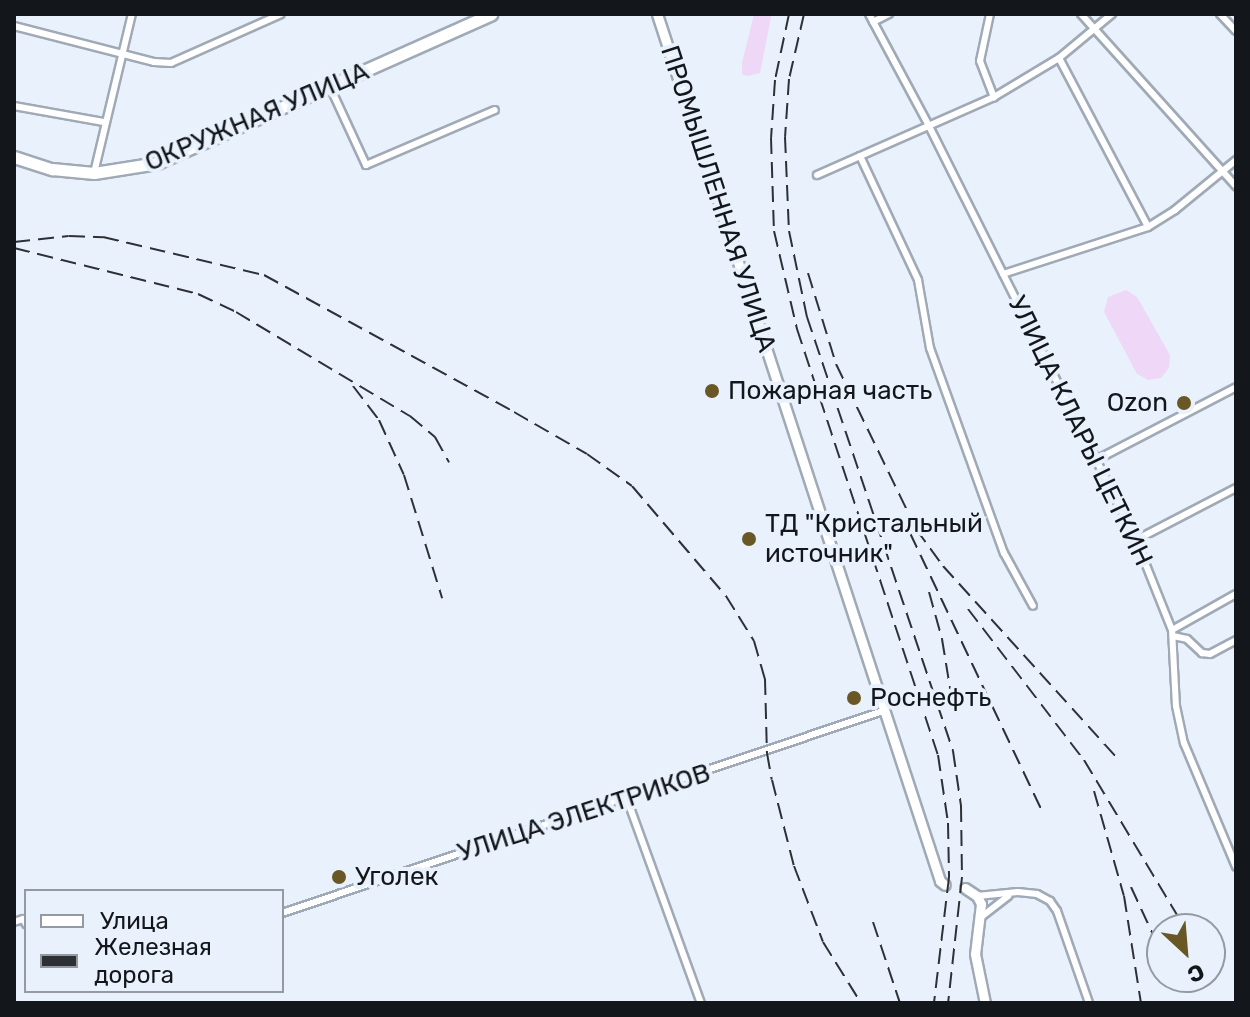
<!DOCTYPE html>
<html>
<head>
<meta charset="utf-8">
<style>
  body { margin:0 }
  #map { position:relative; width:1250px; height:1017px; overflow:hidden; background:#e9f2fc; font-family:Rubik,sans-serif }
  div>[style] { position:absolute }
  .green>* { inset:0; background:#eed7f7 }
  .roads { filter:drop-shadow(2px 0 #a0aab6) drop-shadow(-2px 0 #a0aab6) drop-shadow(0 2px #a0aab6) drop-shadow(0 -2px #a0aab6) }
  .street>* { height:6px; margin:-3px; padding:0 3px; transform-origin:3px; border-radius:3px; background:#fff }
  .secondary>* { height:9px; margin:-4.5px; padding:0 4.5px; transform-origin:4.5px; border-radius:4.5px; background:#fff }
  .highway>* { height:11px; margin:-5.5px; padding:0 5.5px; transform-origin:5.5px; border-radius:5.5px; background:#fff }
  .rail>* { height:2px; margin-top:-1px; transform-origin:0; background:repeating-linear-gradient(90deg,#2d3136 0 16px,transparent 0 24px) }
  .dots>* { width:22px; height:22px; translate:-50% -50%; box-sizing:border-box; border:4px solid #e9f2fc; border-radius:50% }
  span { translate:-50% -50%; white-space:nowrap; text-align:center; line-height:1.15; -webkit-text-stroke:8px #e9f2fc; paint-order:stroke }
  .street-label { font-size:26px; color:#13171b }
  .poi-label { font-size:26px; color:#13171b }
  .left { translate:0 -50%; text-align:left }
  .right { translate:-100% -50%; text-align:right }
  .frame { position:absolute; inset:0; border:16px solid #13171b; pointer-events:none }
  .legend { position:absolute; left:24px; top:889px; width:260px; height:104px; box-sizing:border-box; background:#e9f2fc; border:2px solid #939aa2; margin:0; padding:10px 14px; list-style:none; font-size:24px; color:#13171b }
  .legend li { display:flex; align-items:center; gap:16px; height:40px }
  .legend b { width:40px; border:2px solid #939aa2 }
  .north { position:absolute; left:1146px; top:913px; width:80px; height:80px; box-sizing:border-box; background:#e9f2fc; border:2px solid #939aa2; border-radius:50%; rotate:154deg; font-size:22px; font-weight:700; line-height:32px; text-align:center; color:#13171b }
  .north::after { content:''; display:block; margin:auto; width:28px; height:36px; background:#695826; clip-path:polygon(50% 0,100% 100%,50% 72%,0 100%) }
</style>
</head>
<body>
<div id="map">
  <div class="green">
    <div style="clip-path:polygon(754px 14px,771px 14px,771px 17px,760px 73px,747px 76px,742px 74px,742px 63px)"></div>
    <div style="clip-path:polygon(1126px 290px,1137px 297px,1170px 355px,1169px 368px,1161px 378px,1148px 380px,1137px 374px,1104px 312px,1108px 297px)"></div>
  </div>
  <div class="roads">
    <div class="street">
      <div style="left:869px;top:14px;width:129px;rotate:61.8deg"></div>
      <div style="left:930px;top:128px;width:461px;rotate:63.4deg"></div>
      <div style="left:1136px;top:540px;width:97px;rotate:68.2deg"></div>
      <div style="left:1172px;top:630px;width:76px;rotate:87deg"></div>
      <div style="left:1176px;top:706px;width:38px;rotate:78deg"></div>
      <div style="left:1184px;top:743px;width:134px;rotate:67.2deg"></div>
      <div style="left:990px;top:14px;width:48px;rotate:102deg"></div>
      <div style="left:980px;top:61px;width:39px;rotate:69deg"></div>
      <div style="left:1081px;top:14px;width:232px;rotate:48deg"></div>
      <div style="left:1220px;top:14px;width:23px;rotate:47deg"></div>
      <div style="left:873px;top:22px;width:18px;rotate:-27deg"></div>
      <div style="left:14px;top:26px;width:145px;rotate:14.4deg"></div>
      <div style="left:154px;top:62px;width:17px;rotate:3deg"></div>
      <div style="left:171px;top:63px;width:120px;rotate:-24deg"></div>
      <div style="left:1059px;top:58px;width:191px;rotate:62.2deg"></div>
      <div style="left:330px;top:87px;width:86px;rotate:65.2deg"></div>
      <div style="left:366px;top:165px;width:140px;rotate:-23.1deg"></div>
      <div style="left:14px;top:106px;width:91px;rotate:10.1deg"></div>
      <div style="left:860px;top:156px;width:137px;rotate:64.9deg"></div>
      <div style="left:918px;top:280px;width:69px;rotate:80deg"></div>
      <div style="left:930px;top:348px;width:218px;rotate:70.2deg"></div>
      <div style="left:1004px;top:553px;width:60px;rotate:61.3deg"></div>
      <div style="left:94px;top:173px;width:163px;rotate:-76.6deg"></div>
      <div style="left:817px;top:175px;width:193px;rotate:-23.8deg"></div>
      <div style="left:994px;top:97px;width:76px;rotate:-31deg"></div>
      <div style="left:1059px;top:58px;width:69px;rotate:-39.7deg"></div>
      <div style="left:1003px;top:274px;width:152px;rotate:-18deg"></div>
      <div style="left:1148px;top:227px;width:32px;rotate:-32deg"></div>
      <div style="left:1175px;top:210px;width:79px;rotate:-39.3deg"></div>
      <div style="left:1096px;top:460px;width:158px;rotate:-27.5deg"></div>
      <div style="left:1136px;top:540px;width:113px;rotate:-27.5deg"></div>
      <div style="left:1172px;top:630px;width:73px;rotate:-29.4deg"></div>
      <div style="left:1173px;top:636px;width:14px;rotate:12deg"></div>
      <div style="left:1187px;top:639px;width:21px;rotate:43deg"></div>
      <div style="left:1202px;top:653px;width:8px;rotate:7deg"></div>
      <div style="left:1210px;top:654px;width:30px;rotate:-28deg"></div>
      <div style="left:627px;top:799px;width:217px;rotate:70.1deg"></div>
      <div style="left:977px;top:896px;width:41px;rotate:-5.6deg"></div>
      <div style="left:1018px;top:892px;width:19px;rotate:6deg"></div>
      <div style="left:1037px;top:894px;width:15px;rotate:28deg"></div>
      <div style="left:1050px;top:901px;width:12px;rotate:55deg"></div>
      <div style="left:1057px;top:911px;width:97px;rotate:70.8deg"></div>
      <div style="left:282px;top:913px;width:637px;rotate:-18.58deg"></div>
      <div style="left:980px;top:918px;width:36px;rotate:-38deg"></div>
      <div style="left:14px;top:922px;width:9px;rotate:-18deg"></div>
      <div style="left:23px;top:919px;width:6px;rotate:59deg"></div>
    </div>
    <div class="secondary">
      <div style="left:657px;top:14px;width:912px;rotate:71.92deg"></div>
      <div style="left:940px;top:881px;width:6px;rotate:39deg"></div>
      <div style="left:965px;top:888px;width:14px;rotate:34deg"></div>
      <div style="left:977px;top:896px;width:9px;rotate:63deg"></div>
      <div style="left:981px;top:904px;width:50px;rotate:96.8deg"></div>
      <div style="left:975px;top:954px;width:50px;rotate:78.5deg"></div>
    </div>
    <div class="highway">
      <div style="left:14px;top:157px;width:40px;rotate:18deg"></div>
      <div style="left:52px;top:169px;width:42px;rotate:5.4deg"></div>
      <div style="left:94px;top:173px;width:64px;rotate:-9deg"></div>
      <div style="left:157px;top:163px;width:366px;rotate:-24deg"></div>
    </div>
  </div>
  <div class="rail">
    <div style="left:789px;top:14px;width:67px;rotate:102deg"></div>
    <div style="left:775px;top:80px;width:58px;rotate:93.9deg"></div>
    <div style="left:771px;top:138px;width:93px;rotate:88.2deg"></div>
    <div style="left:774px;top:231px;width:101px;rotate:76.8deg"></div>
    <div style="left:797px;top:329px;width:449px;rotate:71.7deg"></div>
    <div style="left:938px;top:755px;width:69px;rotate:81.6deg"></div>
    <div style="left:948px;top:823px;width:54px;rotate:88.9deg"></div>
    <div style="left:949px;top:877px;width:127px;rotate:96.8deg"></div>
    <div style="left:804px;top:14px;width:67px;rotate:103deg"></div>
    <div style="left:789px;top:79px;width:58px;rotate:93.9deg"></div>
    <div style="left:785px;top:137px;width:94px;rotate:87.6deg"></div>
    <div style="left:789px;top:231px;width:88px;rotate:78.2deg"></div>
    <div style="left:807px;top:317px;width:458px;rotate:71.4deg"></div>
    <div style="left:953px;top:751px;width:56px;rotate:81.7deg"></div>
    <div style="left:961px;top:806px;width:71px;rotate:89.2deg"></div>
    <div style="left:962px;top:877px;width:127px;rotate:96.3deg"></div>
    <div style="left:14px;top:242px;width:55px;rotate:-6.2deg"></div>
    <div style="left:69px;top:236px;width:34px;rotate:2deg"></div>
    <div style="left:103px;top:237px;width:165px;rotate:13.3deg"></div>
    <div style="left:264px;top:275px;width:285px;rotate:28.7deg"></div>
    <div style="left:514px;top:412px;width:84px;rotate:29.9deg"></div>
    <div style="left:587px;top:454px;width:55px;rotate:35.4deg"></div>
    <div style="left:632px;top:486px;width:145px;rotate:49.5deg"></div>
    <div style="left:726px;top:596px;width:53px;rotate:58.1deg"></div>
    <div style="left:754px;top:641px;width:40px;rotate:74deg"></div>
    <div style="left:765px;top:679px;width:74px;rotate:88.5deg"></div>
    <div style="left:767px;top:753px;width:27px;rotate:80deg"></div>
    <div style="left:772px;top:780px;width:89px;rotate:75.7deg"></div>
    <div style="left:794px;top:866px;width:81px;rotate:69.1deg"></div>
    <div style="left:823px;top:942px;width:72px;rotate:58.1deg"></div>
    <div style="left:14px;top:248px;width:190px;rotate:14deg"></div>
    <div style="left:198px;top:294px;width:42px;rotate:25.3deg"></div>
    <div style="left:236px;top:312px;width:203px;rotate:30.9deg"></div>
    <div style="left:410px;top:416px;width:33px;rotate:40deg"></div>
    <div style="left:435px;top:437px;width:29px;rotate:61deg"></div>
    <div style="left:808px;top:273px;width:95px;rotate:72.9deg"></div>
    <div style="left:836px;top:364px;width:183px;rotate:64.1deg"></div>
    <div style="left:916px;top:529px;width:46px;rotate:53.9deg"></div>
    <div style="left:943px;top:566px;width:261px;rotate:47.8deg"></div>
    <div style="left:353px;top:386px;width:43px;rotate:52.6deg"></div>
    <div style="left:379px;top:420px;width:60px;rotate:65.6deg"></div>
    <div style="left:404px;top:475px;width:129px;rotate:72.8deg"></div>
    <div style="left:910px;top:533px;width:310px;rotate:64.6deg"></div>
    <div style="left:929px;top:592px;width:49px;rotate:74.5deg"></div>
    <div style="left:942px;top:639px;width:68px;rotate:80.7deg"></div>
    <div style="left:968px;top:609px;width:190px;rotate:52.5deg"></div>
    <div style="left:1084px;top:760px;width:181px;rotate:59deg"></div>
    <div style="left:1094px;top:791px;width:109px;rotate:74.1deg"></div>
    <div style="left:1124px;top:896px;width:108px;rotate:81deg"></div>
    <div style="left:1131px;top:887px;width:74px;rotate:65.2deg"></div>
    <div style="left:873px;top:922px;width:85px;rotate:71.6deg"></div>
  </div>
  <div class="dots">
    <div style="left:712px;top:391px;background:#695826"></div>
    <div style="left:1184px;top:403px;background:#695826"></div>
    <div style="left:749px;top:539px;background:#695826"></div>
    <div style="left:854px;top:698px;background:#695826"></div>
    <div style="left:339px;top:877px;background:#695826"></div>
  </div>
  <div class="street-label">
    <span style="left:257px;top:117px;rotate:-23deg">ОКРУЖНАЯ УЛИЦА</span>
    <span style="left:718px;top:199px;rotate:72deg">ПРОМЫШЛЕННАЯ УЛИЦА</span>
    <span style="left:1080px;top:431px;rotate:64deg">УЛИЦА КЛАРЫ ЦЕТКИН</span>
    <span style="left:584px;top:813px;rotate:-18deg">УЛИЦА ЭЛЕКТРИКОВ</span>
  </div>
  <div class="poi-label">
    <span class="left" style="left:728px;top:391px">Пожарная часть</span>
    <span class="right" style="left:1168px;top:403px">Ozon</span>
    <span class="left" style="left:765px;top:539px">ТД "Кристальный<br>источник"</span>
    <span class="left" style="left:870px;top:698px">Роснефть</span>
    <span class="left" style="left:355px;top:877px">Уголек</span>
  </div>
  <div class="frame"></div>
  <ul class="legend">
  <li><b style="height:10px;background:#fff"></b>Улица</li>
  <li><b style="height:10px;background:#2d3136"></b>Железная дорога</li>
  </ul>
  <div class="north">С</div>
</div>
</body>
</html>
